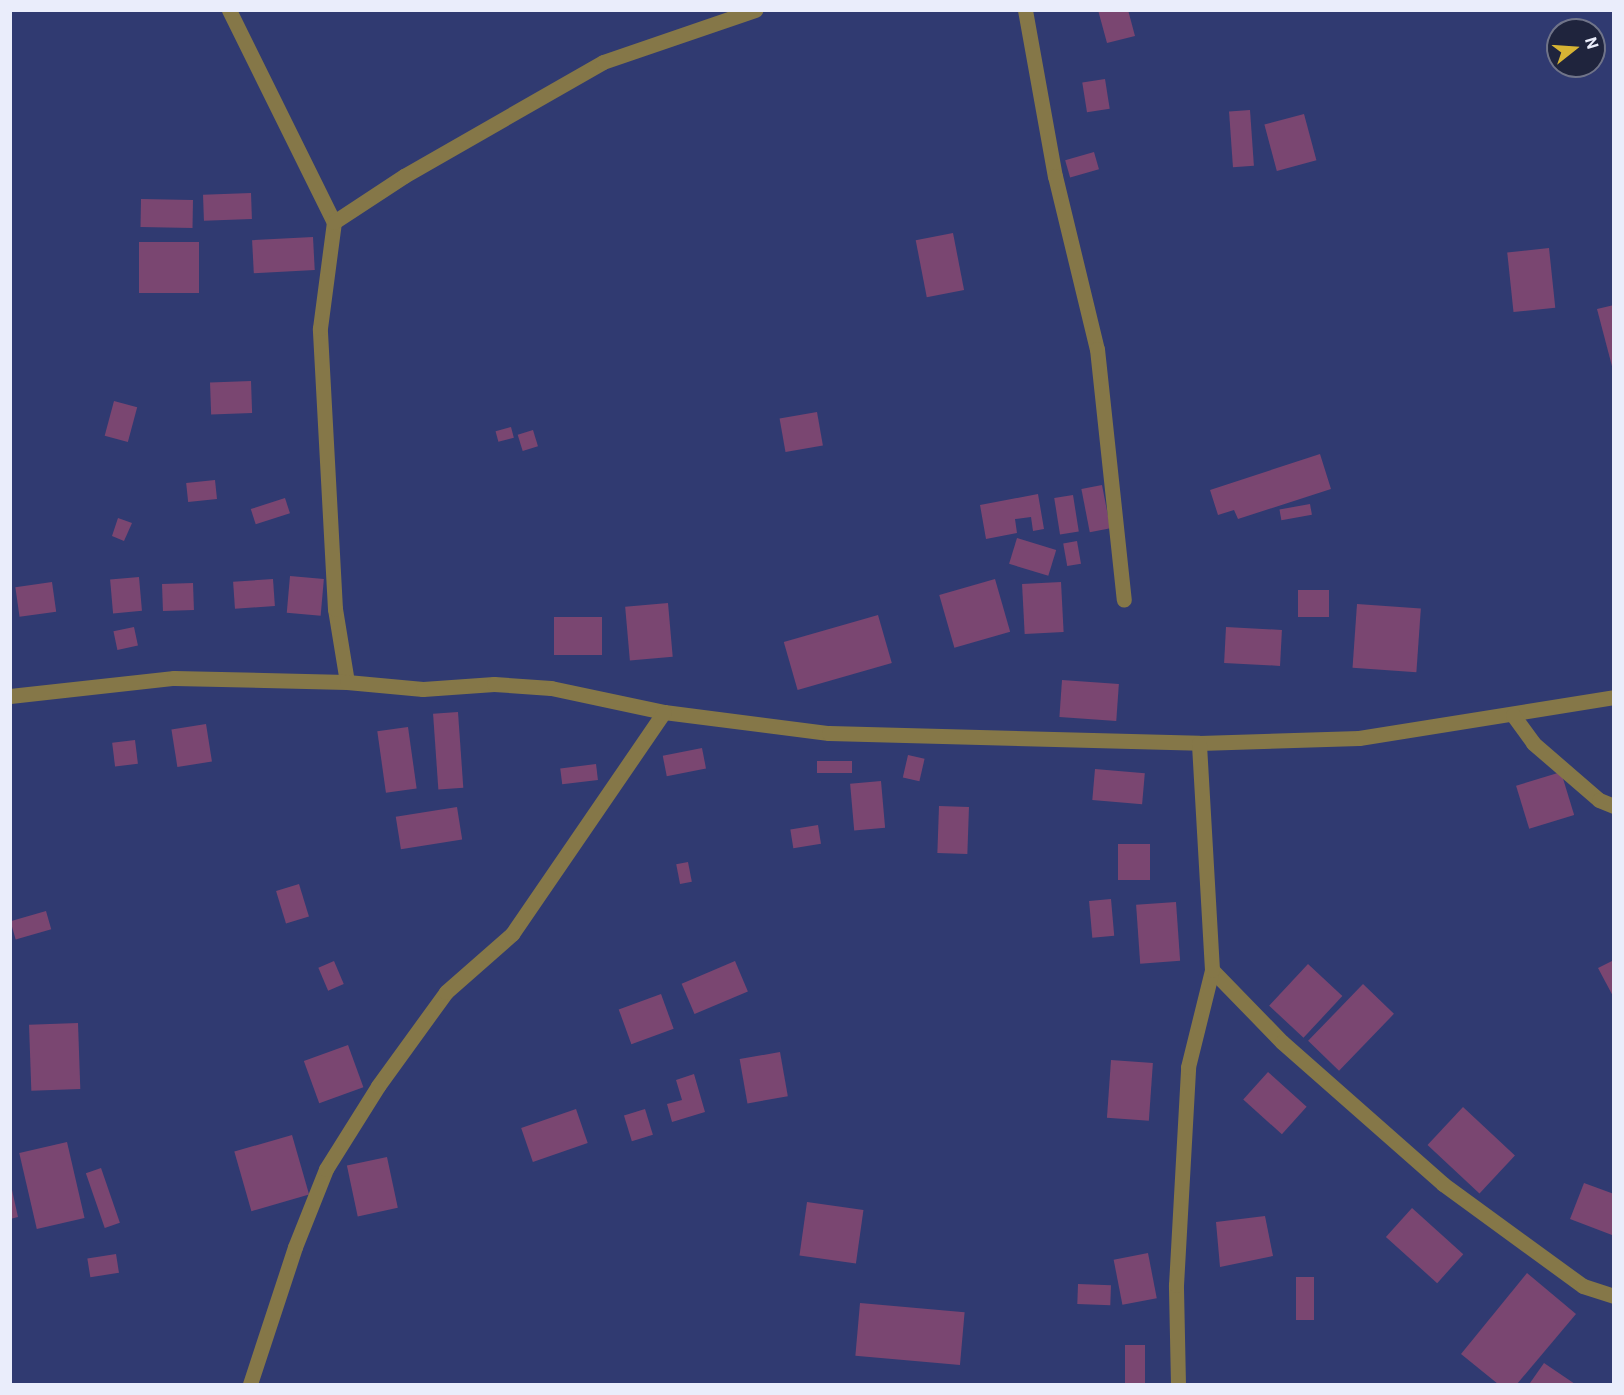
<!DOCTYPE html>
<html>
<head>
<meta charset="utf-8">
<style>
  body { margin:0 }
  #map { position:relative; width:1624px; height:1395px; overflow:hidden; background:#303a71; font-family:Roboto,sans-serif }
  div>[style] { position:absolute }
  .building>* { inset:0; background:#7a4671; transform-origin:0 0 }
  .minor>* { height:15px; margin:-7.5px; padding:0 7.5px; transform-origin:7.5px; border-radius:7.5px; background:#857748 }
  span { translate:-50% -50%; white-space:nowrap; text-align:center; line-height:1.15; -webkit-text-stroke:4.5px #1f243d; paint-order:stroke }
  .frame { position:absolute; inset:0; border:12px solid #eaedfb; pointer-events:none }
  .north { position:absolute; left:1546px; top:18px; width:60px; height:60px; box-sizing:border-box; background:#1f243d; border:2px solid #707489; border-radius:50%; rotate:73deg; font-size:16px; font-weight:700; line-height:24px; text-align:center; color:#eaedfb }
  .north::after { content:''; display:block; margin:auto; width:21px; height:27px; background:#d7b434; clip-path:polygon(50% 0,100% 100%,50% 72%,0 100%) }
</style>
</head>
<body>
<div id="map">
  <div class="building">
    <div style="clip-path:polygon(1098px 10px,1128px 10px,1135px 36px,1107px 43px)"></div>
    <div style="left:1105px;top:79px;width:30px;height:23px;rotate:81deg"></div>
    <div style="left:1250px;top:110px;width:56px;height:21px;rotate:86deg"></div>
    <div style="left:1304px;top:114px;width:48px;height:41px;rotate:75deg"></div>
    <div style="left:1094px;top:152px;width:18px;height:30px;rotate:74deg"></div>
    <div style="left:251px;top:193px;width:26px;height:48px;rotate:88deg"></div>
    <div style="left:141px;top:199px;width:52px;height:28px;rotate:1deg"></div>
    <div style="left:953px;top:233px;width:58px;height:38px;rotate:79deg"></div>
    <div style="left:313px;top:237px;width:33px;height:61px;rotate:87deg"></div>
    <div style="left:199px;top:242px;width:51px;height:60px;rotate:90deg"></div>
    <div style="left:1549px;top:248px;width:60px;height:42px;rotate:84deg"></div>
    <div style="clip-path:polygon(1614px 305px,1614px 370px,1613px 370px,1597px 309px)"></div>
    <div style="left:251px;top:381px;width:32px;height:41px;rotate:88deg"></div>
    <div style="left:114px;top:401px;width:24px;height:36px;rotate:15deg"></div>
    <div style="left:817px;top:412px;width:34px;height:38px;rotate:80deg"></div>
    <div style="left:511px;top:427px;width:11px;height:16px;rotate:75deg"></div>
    <div style="left:533px;top:430px;width:17px;height:16px;rotate:73deg"></div>
    <div style="clip-path:polygon(1320px 454px,1331px 489px,1238px 519px,1234px 510px,1218px 515px,1210px 490px)"></div>
    <div style="left:215px;top:480px;width:19px;height:29px;rotate:84deg"></div>
    <div style="left:1102px;top:485px;width:44px;height:21px;rotate:79deg"></div>
    <div style="clip-path:polygon(1038px 494px,1044px 529px,1033px 531px,1031px 517px,1015px 519px,1017px 533px,986px 539px,980px 505px)"></div>
    <div style="left:1073px;top:495px;width:37px;height:19px;rotate:81deg"></div>
    <div style="left:285px;top:498px;width:16px;height:36px;rotate:72deg"></div>
    <div style="left:1310px;top:504px;width:11px;height:31px;rotate:80deg"></div>
    <div style="clip-path:polygon(118px 518px,132px 523px,124px 541px,112px 536px)"></div>
    <div style="left:1017px;top:538px;width:41px;height:27px;rotate:17deg"></div>
    <div style="left:1077px;top:541px;width:23px;height:14px;rotate:80deg"></div>
    <div style="left:290px;top:576px;width:34px;height:37px;rotate:5deg"></div>
    <div style="left:139px;top:577px;width:34px;height:29px;rotate:85deg"></div>
    <div style="left:273px;top:579px;width:27px;height:40px;rotate:86deg"></div>
    <div style="left:995px;top:579px;width:55px;height:58px;rotate:74deg"></div>
    <div style="left:52px;top:582px;width:30px;height:37px;rotate:82deg"></div>
    <div style="left:1061px;top:582px;width:50px;height:39px;rotate:87deg"></div>
    <div style="left:193px;top:583px;width:27px;height:31px;rotate:88deg"></div>
    <div style="left:1298px;top:590px;width:31px;height:27px"></div>
    <div style="left:668px;top:603px;width:54px;height:43px;rotate:85deg"></div>
    <div style="left:1357px;top:604px;width:64px;height:64px;rotate:4deg"></div>
    <div style="left:878px;top:615px;width:50px;height:98px;rotate:74deg"></div>
    <div style="left:554px;top:617px;width:48px;height:38px"></div>
    <div style="left:134px;top:627px;width:19px;height:21px;rotate:78deg"></div>
    <div style="left:1226px;top:627px;width:56px;height:36px;rotate:3deg"></div>
    <div style="left:1062px;top:680px;width:57px;height:37px;rotate:4deg"></div>
    <div style="left:458px;top:712px;width:76px;height:25px;rotate:86deg"></div>
    <div style="left:206px;top:724px;width:38px;height:35px;rotate:81deg"></div>
    <div style="left:408px;top:727px;width:62px;height:31px;rotate:82deg"></div>
    <div style="left:135px;top:740px;width:24px;height:23px;rotate:83deg"></div>
    <div style="left:702px;top:748px;width:21px;height:40px;rotate:79deg"></div>
    <div style="left:908px;top:755px;width:17px;height:23px;rotate:13deg"></div>
    <div style="left:852px;top:761px;width:12px;height:35px;rotate:90deg"></div>
    <div style="left:596px;top:764px;width:16px;height:36px;rotate:83deg"></div>
    <div style="left:1095px;top:769px;width:50px;height:31px;rotate:5deg"></div>
    <div style="left:1561px;top:772px;width:45px;height:47px;rotate:73deg"></div>
    <div style="left:881px;top:781px;width:47px;height:31px;rotate:85deg"></div>
    <div style="left:939px;top:806px;width:30px;height:47px;rotate:2deg"></div>
    <div style="left:457px;top:807px;width:33px;height:62px;rotate:81deg"></div>
    <div style="left:818px;top:825px;width:19px;height:28px;rotate:81deg"></div>
    <div style="left:1150px;top:844px;width:36px;height:32px;rotate:90deg"></div>
    <div style="left:688px;top:862px;width:20px;height:12px;rotate:79deg"></div>
    <div style="left:299px;top:884px;width:34px;height:24px;rotate:73deg"></div>
    <div style="left:1111px;top:899px;width:37px;height:22px;rotate:85deg"></div>
    <div style="left:1176px;top:902px;width:59px;height:40px;rotate:86deg"></div>
    <div style="left:46px;top:911px;width:19px;height:37px;rotate:74deg"></div>
    <div style="clip-path:polygon(1614px 960px,1614px 998px,1598px 968px)"></div>
    <div style="left:334px;top:961px;width:25px;height:17px;rotate:67deg"></div>
    <div style="left:735px;top:961px;width:33px;height:58px;rotate:67deg"></div>
    <div style="left:1308px;top:964px;width:47px;height:57px;rotate:43deg"></div>
    <div style="left:1363px;top:984px;width:43px;height:79px;rotate:44deg"></div>
    <div style="left:661px;top:994px;width:37px;height:45px;rotate:70deg"></div>
    <div style="left:78px;top:1023px;width:66px;height:49px;rotate:88deg"></div>
    <div style="left:348px;top:1045px;width:45px;height:47px;rotate:70deg"></div>
    <div style="left:780px;top:1052px;width:45px;height:41px;rotate:80deg"></div>
    <div style="left:1111px;top:1060px;width:42px;height:58px;rotate:4deg"></div>
    <div style="left:1268px;top:1072px;width:52px;height:37px;rotate:42deg"></div>
    <div style="clip-path:polygon(694px 1074px,705px 1112px,672px 1122px,667px 1104px,682px 1100px,676px 1080px)"></div>
    <div style="left:1463px;top:1107px;width:71px;height:52px;rotate:43deg"></div>
    <div style="left:576px;top:1109px;width:36px;height:58px;rotate:71deg"></div>
    <div style="left:645px;top:1109px;width:27px;height:22px;rotate:73deg"></div>
    <div style="left:292px;top:1135px;width:62px;height:60px;rotate:74deg"></div>
    <div style="left:67px;top:1142px;width:78px;height:49px;rotate:77deg"></div>
    <div style="left:387px;top:1157px;width:52px;height:41px;rotate:78deg"></div>
    <div style="left:101px;top:1168px;width:58px;height:16px;rotate:71deg"></div>
    <div style="clip-path:polygon(10px 1181px,18px 1217px,10px 1219px)"></div>
    <div style="clip-path:polygon(1584px 1183px,1614px 1194px,1612px 1235px,1570px 1219px)"></div>
    <div style="left:807px;top:1202px;width:57px;height:54px;rotate:8deg"></div>
    <div style="left:1412px;top:1208px;width:69px;height:39px;rotate:42deg"></div>
    <div style="clip-path:polygon(1265px 1216px,1273px 1256px,1220px 1267px,1216px 1222px)"></div>
    <div style="left:1148px;top:1253px;width:46px;height:35px;rotate:79deg"></div>
    <div style="left:116px;top:1254px;width:19px;height:29px;rotate:81deg"></div>
    <div style="clip-path:polygon(1527px 1273px,1576px 1314px,1517px 1384px,1498px 1384px,1461px 1354px)"></div>
    <div style="left:1296px;top:1277px;width:18px;height:43px"></div>
    <div style="left:1078px;top:1284px;width:33px;height:20px;rotate:2deg"></div>
    <div style="left:860px;top:1303px;width:105px;height:53px;rotate:5deg"></div>
    <div style="left:1125px;top:1345px;width:20px;height:39px"></div>
    <div style="clip-path:polygon(1544px 1363px,1575px 1384px,1530px 1383px)"></div>
  </div>
  <div class="minor">
    <div style="left:229px;top:10px;width:237px;rotate:63.7deg"></div>
    <div style="left:1025px;top:10px;width:169px;rotate:79.8deg"></div>
    <div style="left:1055px;top:176px;width:178px;rotate:76.4deg"></div>
    <div style="left:1097px;top:349px;width:252px;rotate:83.9deg"></div>
    <div style="left:347px;top:682px;width:74px;rotate:-99.3deg"></div>
    <div style="left:335px;top:609px;width:281px;rotate:-93.1deg"></div>
    <div style="left:320px;top:328px;width:107px;rotate:-82.5deg"></div>
    <div style="left:334px;top:222px;width:84px;rotate:-33.3deg"></div>
    <div style="left:404px;top:176px;width:229px;rotate:-29.8deg"></div>
    <div style="left:603px;top:62px;width:161px;rotate:-18.9deg"></div>
    <div style="left:10px;top:696px;width:165px;rotate:-6.3deg"></div>
    <div style="left:174px;top:678px;width:173px;rotate:1.3deg"></div>
    <div style="left:347px;top:682px;width:76px;rotate:5.3deg"></div>
    <div style="left:423px;top:689px;width:71px;rotate:-4deg"></div>
    <div style="left:494px;top:684px;width:57px;rotate:4deg"></div>
    <div style="left:551px;top:688px;width:116px;rotate:12deg"></div>
    <div style="left:664px;top:712px;width:166px;rotate:7.3deg"></div>
    <div style="left:829px;top:733px;width:370px;rotate:1.5deg"></div>
    <div style="left:1199px;top:743px;width:160px;rotate:-1.8deg"></div>
    <div style="left:1359px;top:738px;width:258px;rotate:-9.1deg"></div>
    <div style="left:1513px;top:715px;width:34px;rotate:54deg"></div>
    <div style="left:1533px;top:743px;width:87px;rotate:40.8deg"></div>
    <div style="left:1599px;top:800px;width:16px;rotate:22deg"></div>
    <div style="left:1212px;top:970px;width:100px;rotate:45.8deg"></div>
    <div style="left:1282px;top:1042px;width:215px;rotate:41.4deg"></div>
    <div style="left:1443px;top:1184px;width:173px;rotate:36.1deg"></div>
    <div style="left:1583px;top:1286px;width:33px;rotate:18deg"></div>
    <div style="left:250px;top:1384px;width:144px;rotate:-71.8deg"></div>
    <div style="left:295px;top:1247px;width:84px;rotate:-68.3deg"></div>
    <div style="left:326px;top:1169px;width:98px;rotate:-57.9deg"></div>
    <div style="left:378px;top:1086px;width:116px;rotate:-54.1deg"></div>
    <div style="left:446px;top:992px;width:88px;rotate:-41.3deg"></div>
    <div style="left:512px;top:934px;width:269px;rotate:-55.6deg"></div>
    <div style="left:1178px;top:1384px;width:99px;rotate:-91.2deg"></div>
    <div style="left:1176px;top:1285px;width:218px;rotate:-86.8deg"></div>
    <div style="left:1188px;top:1067px;width:100px;rotate:-76.1deg"></div>
    <div style="left:1212px;top:970px;width:227px;rotate:-93.3deg"></div>
  </div>
  <div class="frame"></div>
  <div class="north">N</div>
</div>
</body>
</html>
